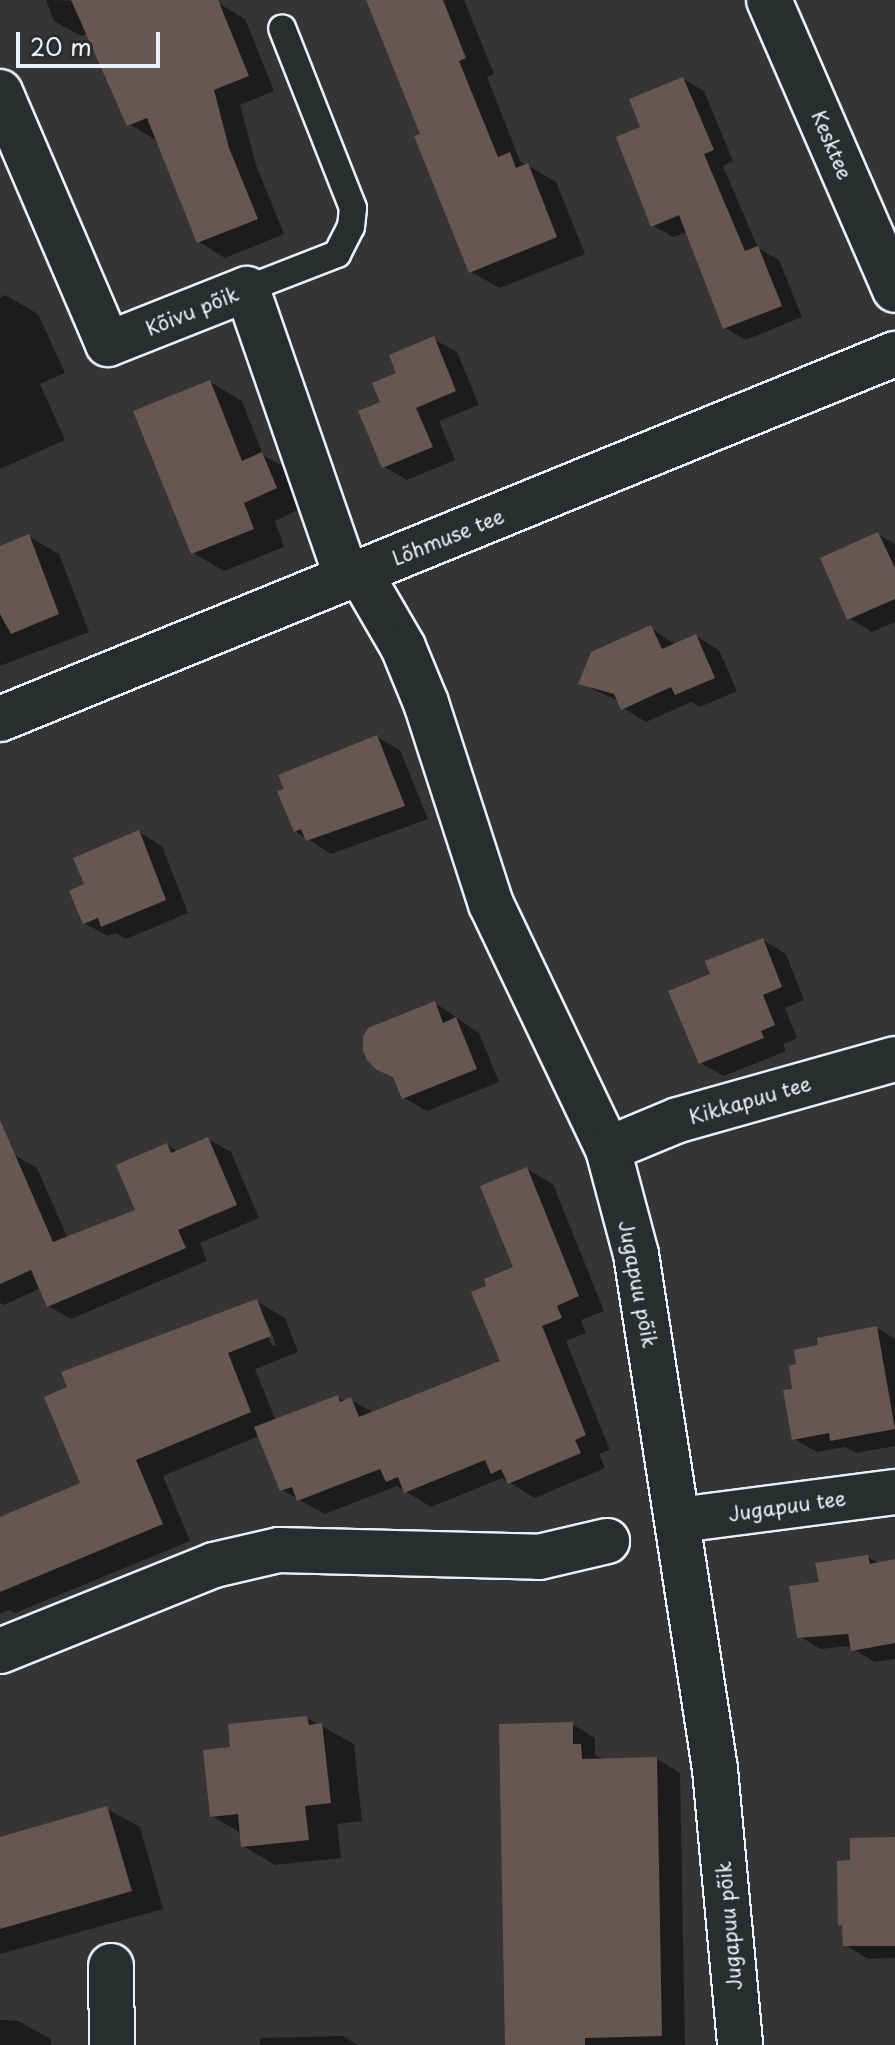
<!DOCTYPE html>
<html>
<head>
<meta charset="utf-8">
<style>
  body { margin:0 }
  #map { position:relative; width:895px; height:2045px; overflow:hidden; background:#363535; font-family:"Playpen Sans",sans-serif }
  div>[style] { position:absolute }
  .shadow>* { inset:0; background:#0007 }
  .building>* { inset:0; background:#685651 }
  .roads { filter:drop-shadow(2px 0 #e8f1f8) drop-shadow(-2px 0 #e8f1f8) drop-shadow(0 2px #e8f1f8) drop-shadow(0 -2px #e8f1f8) }
  .lane>* { height:26px; margin:-13px; padding:0 13px; transform-origin:13px; border-radius:13px; background:#2a2d2e }
  .street>* { height:44px; margin:-22px; padding:0 22px; transform-origin:22px; border-radius:22px; background:#2a2d2e }
  span { translate:-50% -50%; white-space:nowrap; text-align:center; line-height:1.15; -webkit-text-stroke:7px #2a2d2e; paint-order:stroke }
  .street-label { font-size:20px; color:#e8f1f8 }
  .scale { position:absolute; left:16px; top:32px; width:144px; height:36px; box-sizing:border-box; border:4px solid #e8f1f8; border-top:0; padding-left:10px; font-size:24px; line-height:28px; white-space:nowrap; color:#e8f1f8; -webkit-text-stroke:6px #2a2d2e; paint-order:stroke }
</style>
</head>
<body>
<div id="map">
  <div class="shadow">
    <div style="clip-path:polygon(46px 0,218px 3px,245px 19px,274px 91px,240px 105px,256px 165px,284px 234px,225px 258px,199px 242px,156px 140px,129px 124px,88px 33px,81px 36px,54px 21px)"></div>
    <div style="clip-path:polygon(368px 0,464px 0,494px 74px,487px 77px,520px 161px,556px 182px,585px 254px,500px 288px,471px 272px,422px 135px)"></div>
    <div style="clip-path:polygon(683px 79px,704px 91px,733px 161px,723px 166px,758px 248px,779px 260px,802px 317px,746px 340px,725px 328px,687px 232px,673px 237px,652px 225px,643px 128px)"></div>
    <div style="clip-path:polygon(5px 295px,38px 314px,65px 373px,40px 384px,65px 440px,0 469px,0 298px)"></div>
    <div style="clip-path:polygon(433px 339px,457px 352px,479px 405px,439px 421px,455px 460px,407px 480px,383px 466px,399px 374px)"></div>
    <div style="clip-path:polygon(210px 382px,242px 401px,263px 455px,293px 472px,307px 506px,275px 521px,284px 547px,224px 571px,193px 553px)"></div>
    <div style="clip-path:polygon(878px 534px,895px 544px,895px 622px,872px 632px,849px 618px)"></div>
    <div style="clip-path:polygon(28px 536px,59px 554px,89px 632px,0 666px,0 548px)"></div>
    <div style="clip-path:polygon(651px 628px,676px 645px,696px 636px,719px 650px,737px 691px,700px 707px,691px 702px,646px 722px,623px 708px,619px 701px,580px 683px)"></div>
    <div style="clip-path:polygon(377px 737px,400px 750px,428px 819px,331px 854px,295px 831px)"></div>
    <div style="clip-path:polygon(139px 832px,162px 846px,188px 913px,126px 939px,116px 933px,108px 936px,84px 923px,87px 886px)"></div>
    <div style="clip-path:polygon(763px 940px,786px 954px,804px 1000px,785px 1008px,797px 1038px,783px 1044px,786px 1051px,724px 1076px,700px 1063px,713px 975px)"></div>
    <div style="clip-path:polygon(435px 1003px,479px 1033px,499px 1082px,427px 1111px,404px 1098px)"></div>
    <div style="clip-path:polygon(208px 1139px,231px 1152px,259px 1218px,200px 1243px,207px 1261px,71px 1319px,48px 1306px,41px 1288px,4px 1305px,0 1303px,0 1161px,14px 1155px,37px 1168px,68px 1239px,138px 1211px,167px 1145px,178px 1152px)"></div>
    <div style="clip-path:polygon(evenodd,527px 1169px,553px 1184px,604px 1311px,581px 1320px,586px 1333px,566px 1341px,610px 1450px,599px 1454px,605px 1468px,535px 1498px,502px 1478px,431px 1507px,397px 1486px,325px 1514px,282px 1490px,259px 1436px,163px 1476px,190px 1541px,15px 1613px,9px 1610px,0 1614px,0 1519px,82px 1484px,256px 1301px,285px 1318px,298px 1352px,255px 1369px,276px 1421px,337px 1397px,345px 1401px,351px 1400px,374px 1413px,502px 1362px,527px 1169px,263px 1322px,267px 1322px,276px 1345px,272px 1346px,263px 1322px)"></div>
    <div style="clip-path:polygon(877px 1328px,895px 1339px,895px 1446px,856px 1453px,845px 1447px,817px 1452px,794px 1439px,795px 1390px)"></div>
    <div style="clip-path:polygon(868px 1557px,880px 1564px,895px 1562px,895px 1659px,875px 1662px,848px 1646px,821px 1649px,799px 1636px)"></div>
    <div style="clip-path:polygon(307px 1718px,354px 1744px,362px 1821px,337px 1824px,341px 1858px,275px 1865px,243px 1846px,241px 1833px,212px 1816px,232px 1749px)"></div>
    <div style="clip-path:polygon(572px 1724px,595px 1738px,595px 1755px,605px 1760px,657px 1759px,680px 1773px,685px 2045px,507px 2045px)"></div>
    <div style="clip-path:polygon(107px 1809px,140px 1827px,163px 1909px,0 1954px,0 1839px)"></div>
    <div style="clip-path:polygon(895px 1839px,895px 1958px,868px 1959px,845px 1945px,844px 1927px,840px 1924px,852px 1862px)"></div>
    <div style="clip-path:polygon(0 2020px,18px 2021px,51px 2039px,51px 2045px,0 2045px)"></div>
    <div style="clip-path:polygon(343px 2036px,358px 2045px,260px 2045px,260px 2038px)"></div>
  </div>
  <div class="building">
    <div style="clip-path:polygon(71px 0,218px 0,249px 76px,214px 90px,229px 148px,258px 219px,197px 243px,147px 118px,127px 126px)"></div>
    <div style="clip-path:polygon(366px 0,443px 0,466px 58px,459px 61px,498px 157px,510px 152px,516px 168px,528px 163px,557px 237px,469px 273px,414px 136px,420px 134px)"></div>
    <div style="clip-path:polygon(683px 77px,714px 150px,704px 154px,745px 251px,758px 246px,782px 306px,723px 329px,679px 215px,651px 227px,616px 137px,640px 127px,629px 99px)"></div>
    <div style="clip-path:polygon(434px 336px,456px 391px,416px 408px,433px 447px,382px 468px,358px 411px,380px 402px,372px 383px,396px 373px,389px 355px)"></div>
    <div style="clip-path:polygon(210px 380px,242px 461px,262px 452px,277px 488px,244px 503px,254px 529px,191px 554px,133px 411px)"></div>
    <div style="clip-path:polygon(878px 532px,895px 568px,895px 599px,847px 620px,820px 558px)"></div>
    <div style="clip-path:polygon(29px 534px,59px 614px,11px 634px,0 614px,0 546px)"></div>
    <div style="clip-path:polygon(651px 625px,662px 649px,696px 634px,715px 678px,675px 695px,671px 687px,621px 710px,614px 694px,578px 684px,591px 652px)"></div>
    <div style="clip-path:polygon(377px 735px,405px 806px,306px 841px,301px 829px,294px 832px,277px 791px,284px 789px,278px 775px)"></div>
    <div style="clip-path:polygon(139px 830px,166px 900px,101px 927px,98px 918px,83px 924px,69px 891px,84px 884px,73px 858px)"></div>
    <div style="clip-path:polygon(763px 938px,782px 987px,763px 995px,775px 1025px,761px 1031px,764px 1038px,699px 1064px,668px 991px,710px 974px,705px 961px)"></div>
    <div style="clip-path:polygon(435px 1001px,443px 1023px,456px 1017px,477px 1069px,402px 1099px,393px 1077px,377px 1070px,367px 1060px,363px 1051px,363px 1037px,368px 1028px)"></div>
    <div style="clip-path:polygon(0 1120px,53px 1242px,135px 1210px,116px 1165px,167px 1143px,171px 1153px,208px 1137px,237px 1205px,178px 1230px,186px 1248px,47px 1307px,31px 1270px,0 1284px)"></div>
    <div style="clip-path:polygon(527px 1167px,579px 1296px,557px 1306px,562px 1318px,542px 1326px,586px 1435px,575px 1440px,581px 1453px,508px 1484px,501px 1469px,491px 1474px,485px 1460px,404px 1493px,398px 1477px,386px 1482px,380px 1469px,297px 1501px,292px 1487px,280px 1491px,254px 1427px,338px 1395px,340px 1402px,351px 1397px,359px 1417px,500px 1361px,471px 1292px,486px 1286px,484px 1279px,513px 1267px,480px 1186px)"></div>
    <div style="clip-path:polygon(257px 1299px,271px 1336px,228px 1353px,251px 1412px,136px 1460px,163px 1524px,0 1592px,0 1517px,80px 1483px,44px 1397px,67px 1387px,61px 1372px)"></div>
    <div style="clip-path:polygon(877px 1326px,895px 1429px,830px 1441px,829px 1433px,792px 1440px,783px 1390px,792px 1389px,789px 1366px,796px 1364px,794px 1350px,818px 1345px,817px 1338px)"></div>
    <div style="clip-path:polygon(868px 1555px,870px 1564px,895px 1559px,895px 1643px,851px 1651px,848px 1634px,797px 1638px,789px 1586px,819px 1582px,815px 1563px)"></div>
    <div style="clip-path:polygon(307px 1716px,309px 1725px,322px 1723px,331px 1803px,305px 1806px,309px 1840px,241px 1847px,238px 1814px,210px 1817px,203px 1750px,230px 1747px,228px 1724px)"></div>
    <div style="clip-path:polygon(573px 1722px,573px 1744px,581px 1744px,582px 1759px,657px 1757px,662px 2036px,585px 2038px,585px 2045px,505px 2045px,499px 1724px)"></div>
    <div style="clip-path:polygon(107px 1806px,132px 1891px,0 1929px,0 1837px)"></div>
    <div style="clip-path:polygon(895px 1837px,895px 1946px,843px 1946px,842px 1925px,838px 1926px,837px 1861px,850px 1860px,850px 1838px)"></div>
  </div>
  <div class="roads">
    <div class="lane">
      <div style="left:247px;top:289px;width:97px;rotate:-21.3deg"></div>
      <div style="left:337px;top:254px;width:30px;rotate:-63deg"></div>
      <div style="left:351px;top:227px;width:19px;rotate:-84deg"></div>
      <div style="left:353px;top:208px;width:193px;rotate:-111.5deg"></div>
    </div>
    <div class="street">
      <div style="left:769px;top:0;width:316px;rotate:66.5deg"></div>
      <div style="left:0;top:92px;width:274px;rotate:66.8deg"></div>
      <div style="left:108px;top:344px;width:149px;rotate:-21.6deg"></div>
      <div style="left:247px;top:289px;width:306px;rotate:70.9deg"></div>
      <div style="left:360px;top:573px;width:86px;rotate:59.8deg"></div>
      <div style="left:403px;top:647px;width:61px;rotate:67.7deg"></div>
      <div style="left:426px;top:703px;width:211px;rotate:72.1deg"></div>
      <div style="left:491px;top:904px;width:272px;rotate:64.5deg"></div>
      <div style="left:608px;top:1149px;width:109px;rotate:75.1deg"></div>
      <div style="left:636px;top:1254px;width:521px;rotate:81.28deg"></div>
      <div style="left:715px;top:1769px;width:277px;rotate:84.8deg"></div>
      <div style="left:0;top:719px;width:967px;rotate:-22.19deg"></div>
      <div style="left:608px;top:1149px;width:76px;rotate:-22.5deg"></div>
      <div style="left:678px;top:1120px;width:225px;rotate:-15.7deg"></div>
      <div style="left:679px;top:1520px;width:218px;rotate:-7.4deg"></div>
      <div style="left:0;top:1651px;width:231px;rotate:-21.9deg"></div>
      <div style="left:214px;top:1565px;width:67px;rotate:-13deg"></div>
      <div style="left:279px;top:1550px;width:260px;rotate:1.5deg"></div>
      <div style="left:539px;top:1557px;width:70px;rotate:-13.2deg"></div>
      <div style="left:111px;top:1966px;width:79px;rotate:89.3deg"></div>
    </div>
  </div>
  <div class="street-label">
    <span style="left:832px;top:145px;rotate:67deg">Kesktee</span>
    <span style="left:192px;top:311px;rotate:-22deg">Kõivu põik</span>
    <span style="left:448px;top:537px;rotate:-22deg">Lõhmuse tee</span>
    <span style="left:750px;top:1100px;rotate:-16deg">Kikkapuu tee</span>
    <span style="left:638px;top:1284px;rotate:79deg">Jugapuu põik</span>
    <span style="left:787px;top:1506px;rotate:-8deg">Jugapuu tee</span>
    <span style="left:729px;top:1926px;rotate:-95deg">Jugapuu põik</span>
  </div>
  <div class="scale">20 m</div>
</div>
</body>
</html>
